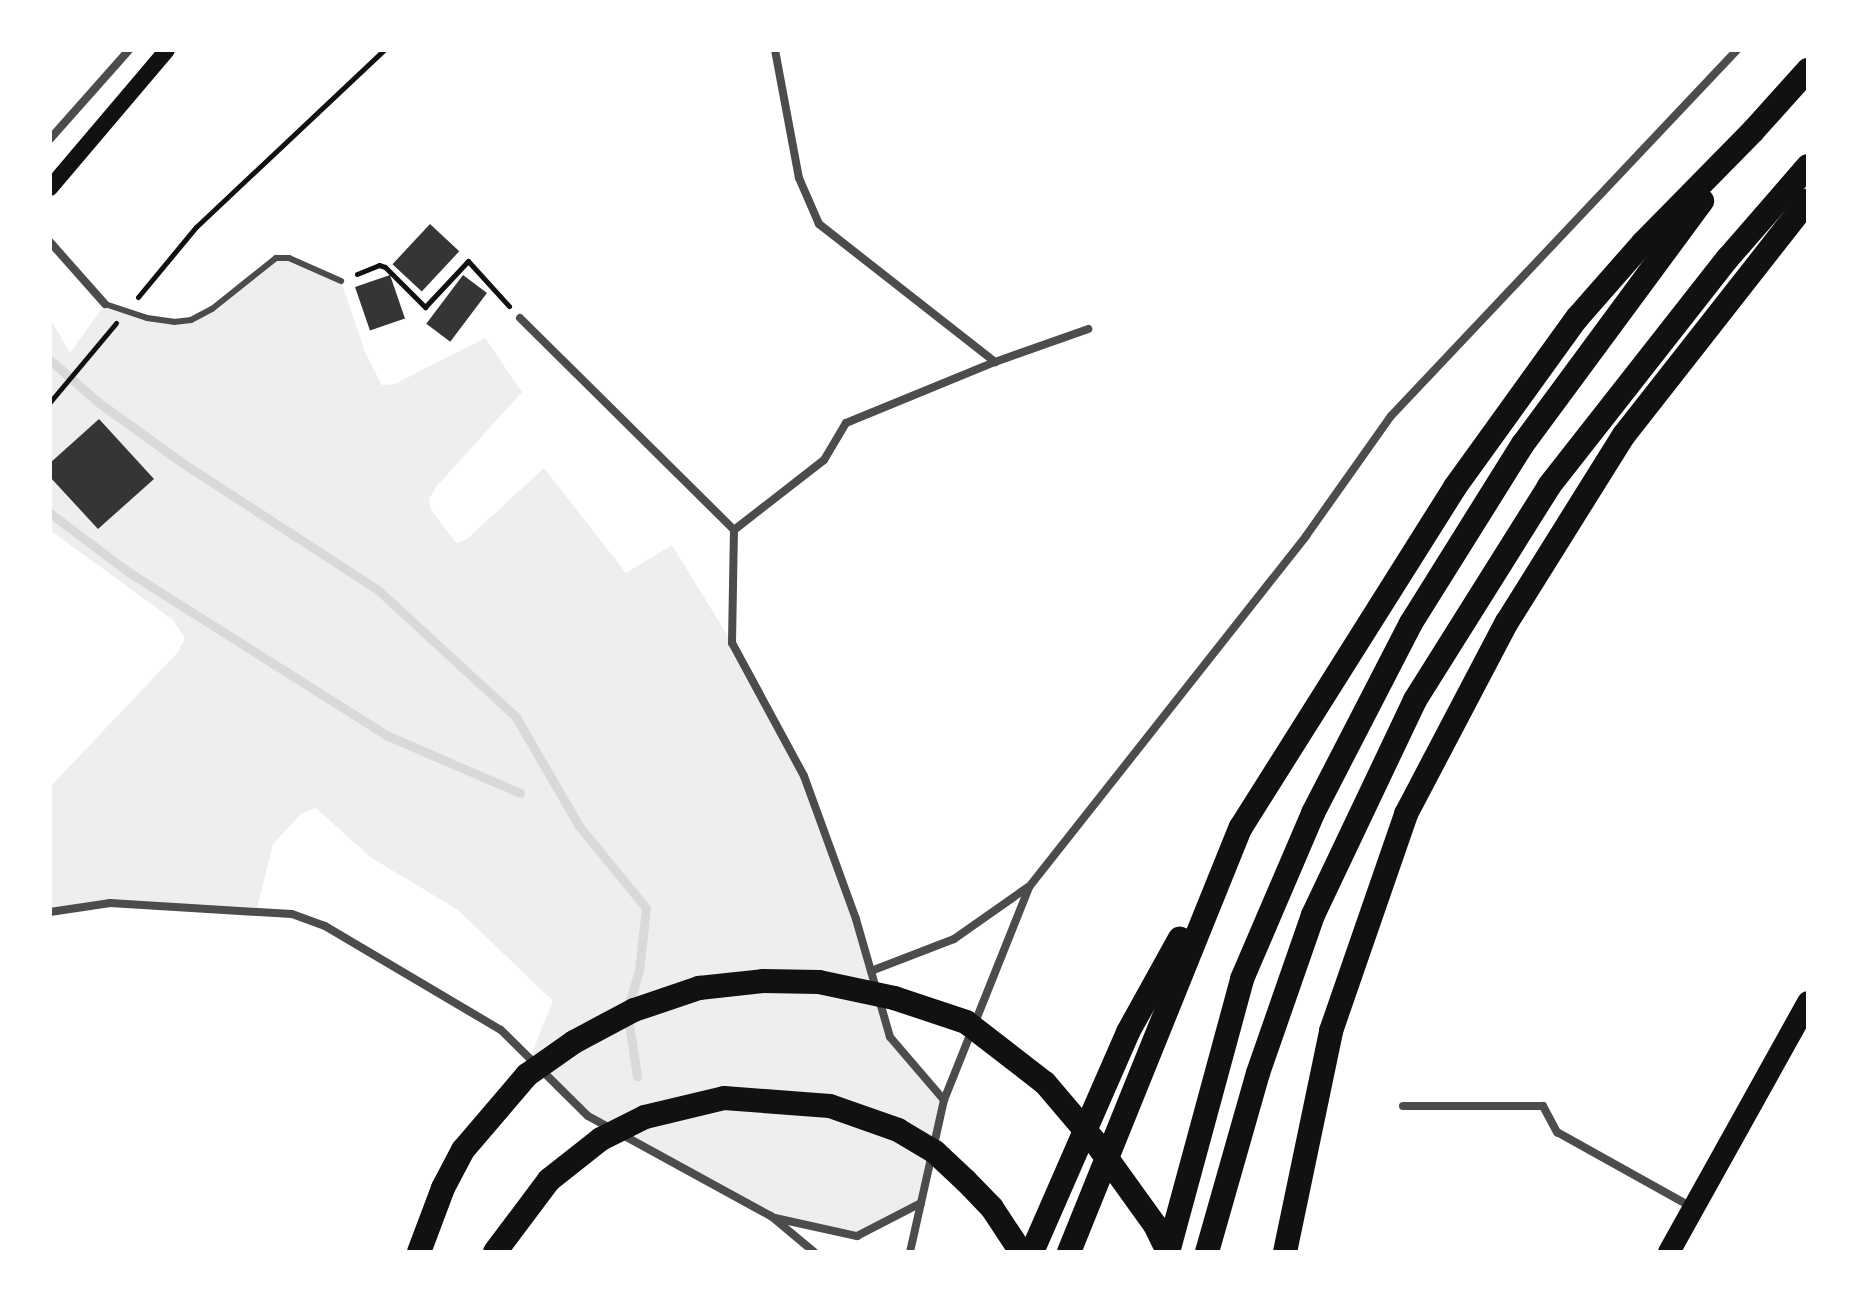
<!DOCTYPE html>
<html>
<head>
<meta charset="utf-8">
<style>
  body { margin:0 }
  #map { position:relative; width:1858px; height:1302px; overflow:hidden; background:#fff; font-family:"Nunito Sans",sans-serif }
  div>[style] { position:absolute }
  .green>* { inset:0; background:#eee }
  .stream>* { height:9px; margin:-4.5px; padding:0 4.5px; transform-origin:4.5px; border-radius:4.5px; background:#d9d9d9 }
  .building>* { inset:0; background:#353535; transform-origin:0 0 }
  .path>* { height:5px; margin:-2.5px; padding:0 2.5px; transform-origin:2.5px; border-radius:2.5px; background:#111 }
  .service>* { height:6px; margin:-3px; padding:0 3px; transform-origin:3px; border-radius:3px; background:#4c4c4c }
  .minor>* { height:8px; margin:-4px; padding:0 4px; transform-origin:4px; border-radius:4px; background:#4c4c4c }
  .secondary>* { height:16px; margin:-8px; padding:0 8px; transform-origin:8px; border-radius:8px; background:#111 }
  .trunk>* { height:22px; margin:-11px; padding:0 11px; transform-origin:11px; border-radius:11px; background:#111 }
  .motorway>* { height:24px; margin:-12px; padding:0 12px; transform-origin:12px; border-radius:12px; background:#111 }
  span { translate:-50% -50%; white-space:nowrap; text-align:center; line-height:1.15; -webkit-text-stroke:6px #fff; paint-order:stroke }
  .frame { position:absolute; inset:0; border:52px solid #fff; pointer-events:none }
</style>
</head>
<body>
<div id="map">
  <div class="green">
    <div style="clip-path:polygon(276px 258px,289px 258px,341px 281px,365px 352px,382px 385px,395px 384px,485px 338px,522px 392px,436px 487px,429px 499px,431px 510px,456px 543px,467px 539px,544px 468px,626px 573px,672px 545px,732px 643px,804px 776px,856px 919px,890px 1037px,944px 1100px,921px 1203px,857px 1236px,771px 1216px,588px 1116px,530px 1058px,553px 1001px,458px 910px,370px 857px,316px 808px,301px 814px,273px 844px,256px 912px,110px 903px,50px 916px,50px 787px,178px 652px,185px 638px,173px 620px,50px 530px,50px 318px,70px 353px,105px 304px,147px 318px,191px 320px,213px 309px)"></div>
  </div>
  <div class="stream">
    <div style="left:50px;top:360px;width:64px;rotate:41.2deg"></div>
    <div style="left:98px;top:402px;width:106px;rotate:35.8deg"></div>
    <div style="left:184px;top:464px;width:231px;rotate:33deg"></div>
    <div style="left:378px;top:590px;width:188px;rotate:42.6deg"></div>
    <div style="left:516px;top:717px;width:126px;rotate:60deg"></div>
    <div style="left:579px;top:826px;width:106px;rotate:50.7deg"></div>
    <div style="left:646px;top:908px;width:62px;rotate:96.4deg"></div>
    <div style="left:639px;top:970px;width:43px;rotate:106.3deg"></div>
    <div style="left:627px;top:1011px;width:66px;rotate:81.3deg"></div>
    <div style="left:50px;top:513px;width:100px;rotate:36.9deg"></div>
    <div style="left:130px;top:573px;width:303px;rotate:32.3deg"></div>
    <div style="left:386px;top:735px;width:146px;rotate:23.4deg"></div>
  </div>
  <div class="building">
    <div style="left:430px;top:224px;width:40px;height:55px;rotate:43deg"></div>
    <div style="left:390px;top:275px;width:46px;height:37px;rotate:71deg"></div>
    <div style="left:463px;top:275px;width:30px;height:61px;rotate:37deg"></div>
    <div style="clip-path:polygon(99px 419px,154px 479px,98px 529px,50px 477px,50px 463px)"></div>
  </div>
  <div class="path">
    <div style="left:357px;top:274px;width:24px;rotate:-22deg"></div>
    <div style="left:379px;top:265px;width:6px;rotate:18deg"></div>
    <div style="left:385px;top:267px;width:57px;rotate:45deg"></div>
    <div style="left:425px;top:307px;width:63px;rotate:-46.9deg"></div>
    <div style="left:468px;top:261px;width:61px;rotate:47.7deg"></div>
    <div style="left:138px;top:297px;width:91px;rotate:-50.4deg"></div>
    <div style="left:196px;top:227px;width:258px;rotate:-43.3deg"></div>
    <div style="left:50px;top:402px;width:103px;rotate:-50.1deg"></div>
  </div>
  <div class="service">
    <div style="left:105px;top:304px;width:44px;rotate:18.4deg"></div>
    <div style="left:147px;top:318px;width:27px;rotate:8deg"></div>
    <div style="left:174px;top:322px;width:17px;rotate:-7deg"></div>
    <div style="left:191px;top:320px;width:24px;rotate:-28deg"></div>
    <div style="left:212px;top:309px;width:82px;rotate:-38.6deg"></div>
    <div style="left:276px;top:258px;width:13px"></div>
    <div style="left:289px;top:258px;width:57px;rotate:23.9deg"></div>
  </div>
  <div class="minor">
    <div style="left:775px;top:50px;width:130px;rotate:79.4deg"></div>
    <div style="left:799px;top:178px;width:50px;rotate:66.5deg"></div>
    <div style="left:819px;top:224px;width:224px;rotate:38.1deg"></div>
    <div style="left:50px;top:139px;width:119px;rotate:-48.4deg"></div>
    <div style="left:50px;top:242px;width:83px;rotate:48.4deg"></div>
    <div style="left:520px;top:318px;width:301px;rotate:44.7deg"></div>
    <div style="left:50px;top:912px;width:61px;rotate:-8.5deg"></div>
    <div style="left:110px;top:903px;width:182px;rotate:3.5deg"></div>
    <div style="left:292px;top:914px;width:35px;rotate:20deg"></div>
    <div style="left:325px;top:926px;width:204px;rotate:30.6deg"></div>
    <div style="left:501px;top:1030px;width:122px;rotate:44.7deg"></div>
    <div style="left:588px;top:1116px;width:209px;rotate:28.7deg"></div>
    <div style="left:771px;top:1216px;width:56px;rotate:39.9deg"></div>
    <div style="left:871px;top:971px;width:89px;rotate:-21.1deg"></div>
    <div style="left:954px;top:939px;width:90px;rotate:-35.1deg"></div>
    <div style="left:944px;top:1100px;width:83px;rotate:-130.6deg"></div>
    <div style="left:890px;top:1037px;width:123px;rotate:-106.1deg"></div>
    <div style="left:856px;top:919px;width:152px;rotate:-110deg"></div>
    <div style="left:804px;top:776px;width:151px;rotate:-118.4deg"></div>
    <div style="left:732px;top:643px;width:113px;rotate:-89deg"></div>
    <div style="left:734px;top:530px;width:114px;rotate:-37.9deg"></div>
    <div style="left:824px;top:460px;width:43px;rotate:-59.3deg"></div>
    <div style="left:846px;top:423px;width:161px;rotate:-22.3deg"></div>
    <div style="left:995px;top:362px;width:99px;rotate:-19.5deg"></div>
    <div style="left:1403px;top:1106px;width:140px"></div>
    <div style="left:1543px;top:1106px;width:30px;rotate:62deg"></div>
    <div style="left:1557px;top:1132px;width:154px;rotate:29.1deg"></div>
    <div style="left:775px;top:1218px;width:84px;rotate:12.4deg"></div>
    <div style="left:857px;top:1236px;width:72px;rotate:-27.3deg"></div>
    <div style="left:910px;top:1252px;width:156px;rotate:-77.4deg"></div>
    <div style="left:944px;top:1100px;width:229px;rotate:-68.2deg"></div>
    <div style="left:1029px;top:887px;width:447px;rotate:-51.7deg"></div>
    <div style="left:1306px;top:536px;width:147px;rotate:-54.7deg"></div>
    <div style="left:1391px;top:416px;width:504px;rotate:-46.61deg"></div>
  </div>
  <div class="secondary">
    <div style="left:50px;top:188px;width:181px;rotate:-49.7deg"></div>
  </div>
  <div class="trunk">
    <div style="left:1669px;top:1252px;width:286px;rotate:-60.9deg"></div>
  </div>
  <div class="motorway">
    <div style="left:419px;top:1252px;width:68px;rotate:-69.4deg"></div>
    <div style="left:443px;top:1188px;width:43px;rotate:-62.2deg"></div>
    <div style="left:463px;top:1150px;width:99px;rotate:-49.5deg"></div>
    <div style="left:527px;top:1075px;width:57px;rotate:-35.1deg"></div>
    <div style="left:574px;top:1042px;width:68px;rotate:-28.1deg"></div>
    <div style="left:634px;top:1010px;width:69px;rotate:-18.7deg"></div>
    <div style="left:699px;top:988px;width:64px;rotate:-6.2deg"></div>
    <div style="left:763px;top:981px;width:56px;rotate:1deg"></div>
    <div style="left:819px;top:982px;width:77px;rotate:12deg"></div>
    <div style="left:894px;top:998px;width:76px;rotate:18.4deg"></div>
    <div style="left:966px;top:1022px;width:100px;rotate:37.7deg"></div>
    <div style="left:1045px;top:1083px;width:79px;rotate:49.6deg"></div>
    <div style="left:1096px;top:1143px;width:101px;rotate:54.3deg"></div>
    <div style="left:1155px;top:1225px;width:30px;rotate:64deg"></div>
    <div style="left:495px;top:1252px;width:90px;rotate:-53.1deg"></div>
    <div style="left:549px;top:1180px;width:66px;rotate:-38.3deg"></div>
    <div style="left:601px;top:1139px;width:49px;rotate:-26.6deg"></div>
    <div style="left:645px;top:1117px;width:81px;rotate:-13.5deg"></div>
    <div style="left:724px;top:1098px;width:106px;rotate:4.3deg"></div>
    <div style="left:830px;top:1106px;width:72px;rotate:19.4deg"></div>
    <div style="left:898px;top:1130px;width:43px;rotate:30.7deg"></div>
    <div style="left:935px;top:1152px;width:42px;rotate:43.1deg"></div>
    <div style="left:966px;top:1181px;width:37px;rotate:46deg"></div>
    <div style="left:992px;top:1208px;width:53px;rotate:56.6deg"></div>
    <div style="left:1032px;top:1252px;width:240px;rotate:-66.4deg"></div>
    <div style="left:1128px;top:1032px;width:107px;rotate:-61deg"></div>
    <div style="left:1069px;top:1252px;width:458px;rotate:-68deg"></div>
    <div style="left:1241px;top:827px;width:402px;rotate:-57.8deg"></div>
    <div style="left:1455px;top:487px;width:208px;rotate:-54.2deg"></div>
    <div style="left:1577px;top:318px;width:100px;rotate:-48.7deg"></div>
    <div style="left:1643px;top:243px;width:157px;rotate:-45.5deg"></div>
    <div style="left:1753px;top:131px;width:82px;rotate:-48deg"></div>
    <div style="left:1168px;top:1252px;width:283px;rotate:-74.8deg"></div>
    <div style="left:1242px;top:979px;width:181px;rotate:-66.8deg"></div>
    <div style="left:1313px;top:813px;width:214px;rotate:-62.7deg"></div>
    <div style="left:1411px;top:623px;width:211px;rotate:-58deg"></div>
    <div style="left:1523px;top:444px;width:302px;rotate:-53.6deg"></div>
    <div style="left:1207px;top:1252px;width:186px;rotate:-74.1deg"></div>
    <div style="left:1258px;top:1073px;width:167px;rotate:-70.8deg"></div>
    <div style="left:1313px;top:915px;width:238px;rotate:-64.6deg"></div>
    <div style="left:1415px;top:700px;width:252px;rotate:-57.9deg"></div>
    <div style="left:1549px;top:486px;width:290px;rotate:-51.9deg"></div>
    <div style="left:1728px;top:258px;width:122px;rotate:-49deg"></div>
    <div style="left:1285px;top:1252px;width:226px;rotate:-78.2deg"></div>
    <div style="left:1331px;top:1031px;width:230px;rotate:-70.9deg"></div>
    <div style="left:1406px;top:814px;width:217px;rotate:-62.3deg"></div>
    <div style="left:1507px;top:622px;width:221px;rotate:-58deg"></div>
    <div style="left:1624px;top:435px;width:298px;rotate:-51.9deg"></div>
  </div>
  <div class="frame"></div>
</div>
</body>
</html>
